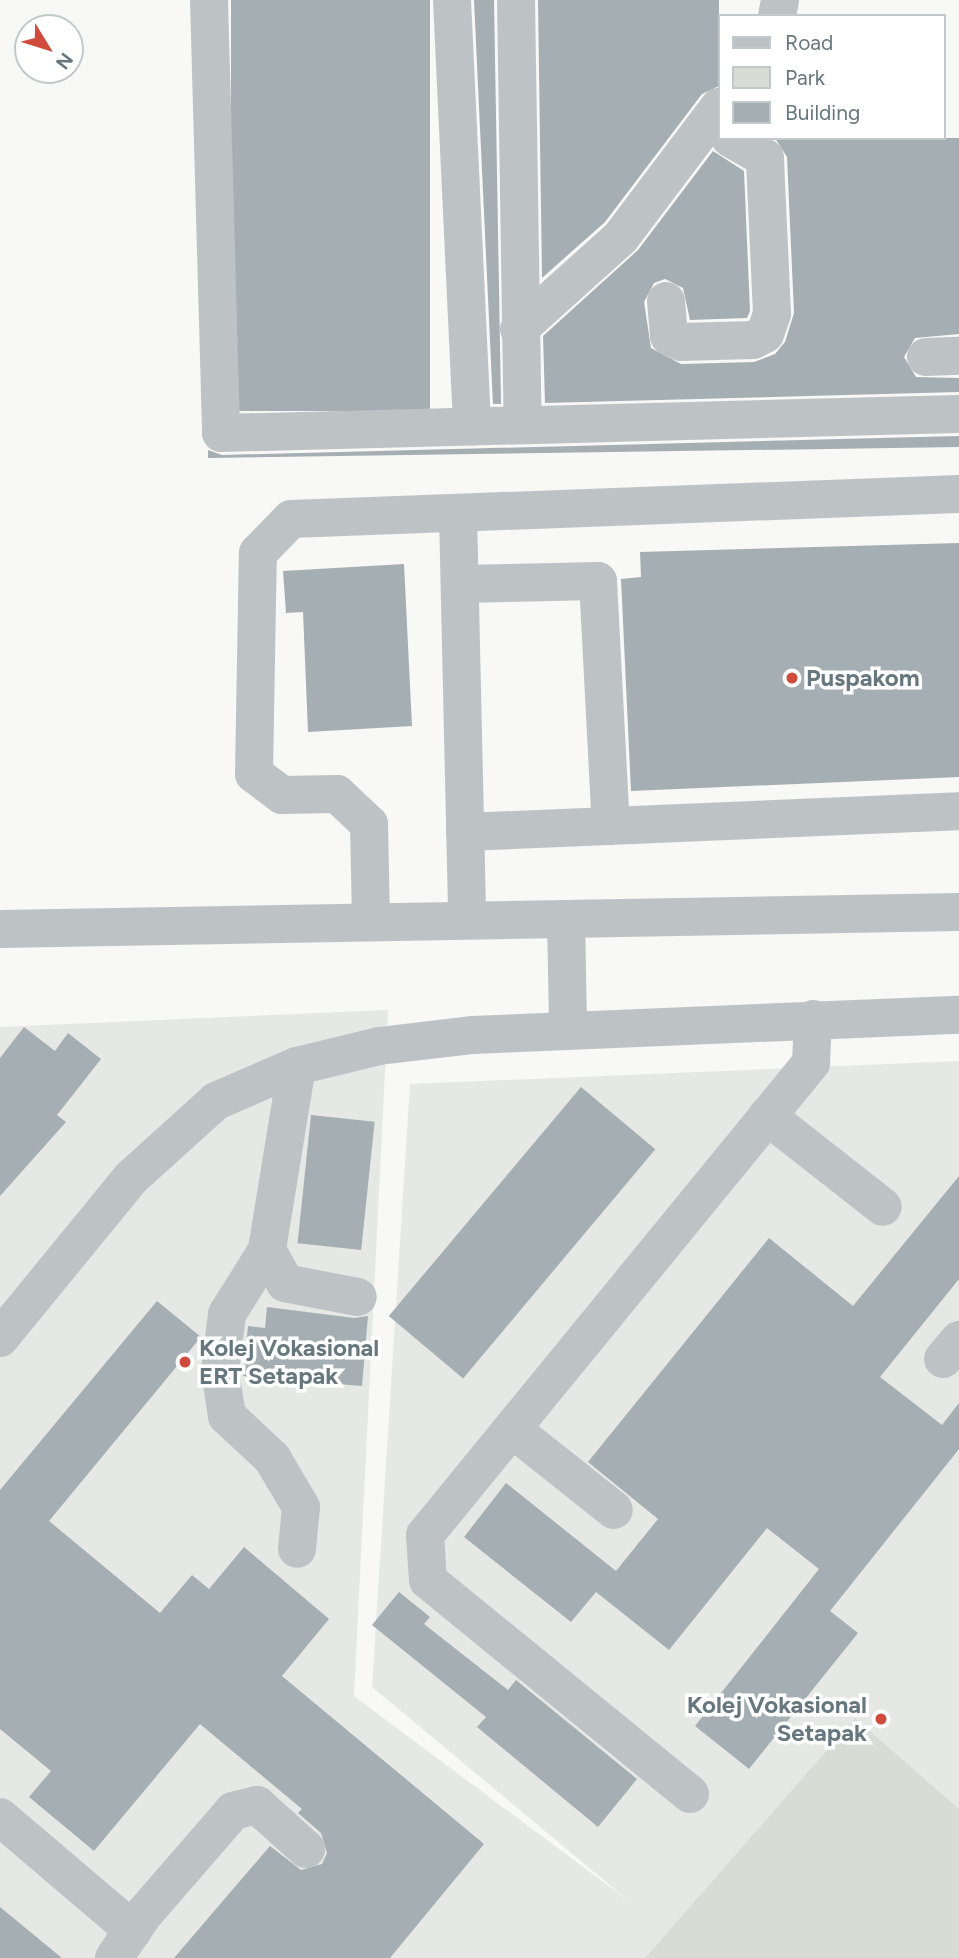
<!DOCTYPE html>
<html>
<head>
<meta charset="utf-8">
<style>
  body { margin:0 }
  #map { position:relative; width:959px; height:1958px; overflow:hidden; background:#f8f8f6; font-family:Figtree,sans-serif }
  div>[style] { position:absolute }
  .built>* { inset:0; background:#e6e8e6 }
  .green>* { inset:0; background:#d9dcd5 }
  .building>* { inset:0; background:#a5aeb2; transform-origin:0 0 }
  .minor>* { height:38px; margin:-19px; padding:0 19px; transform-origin:19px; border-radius:19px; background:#bdc3c5 }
  .dots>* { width:19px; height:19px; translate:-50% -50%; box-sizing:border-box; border:4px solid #fff; border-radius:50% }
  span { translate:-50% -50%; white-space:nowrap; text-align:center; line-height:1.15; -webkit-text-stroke:7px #fff; paint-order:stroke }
  .poi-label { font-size:24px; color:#66777d; font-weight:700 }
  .left { translate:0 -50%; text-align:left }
  .right { translate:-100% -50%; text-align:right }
  .legend { position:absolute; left:718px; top:14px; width:228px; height:126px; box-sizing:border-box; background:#fff; border:2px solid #c2c9cb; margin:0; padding:9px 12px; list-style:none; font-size:21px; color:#66777d }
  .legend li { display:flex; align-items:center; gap:14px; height:35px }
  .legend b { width:35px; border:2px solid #c2c9cb }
  .north { position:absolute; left:14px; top:14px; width:70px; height:70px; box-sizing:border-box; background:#fff; border:2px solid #c2c9cb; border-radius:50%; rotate:128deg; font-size:19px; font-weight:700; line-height:28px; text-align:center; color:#66777d }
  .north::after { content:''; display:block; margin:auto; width:24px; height:32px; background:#d04b3d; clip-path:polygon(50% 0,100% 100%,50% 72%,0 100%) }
</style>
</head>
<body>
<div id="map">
  <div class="built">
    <div style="clip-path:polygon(388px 1010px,354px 1696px,630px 1902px,372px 1687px,410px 1084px,959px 1061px,959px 1958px,0 1958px,0 1027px)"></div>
  </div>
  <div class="green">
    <div style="clip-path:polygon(855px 1718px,959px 1809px,959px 1958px,645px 1958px)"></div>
  </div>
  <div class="building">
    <div style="left:231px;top:0;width:199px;height:411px"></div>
    <div style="clip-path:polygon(474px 0,494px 0,501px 404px,493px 404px)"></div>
    <div style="clip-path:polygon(538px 0,719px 0,719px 86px,702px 94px,605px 222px,542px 278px)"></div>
    <div style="clip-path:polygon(775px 138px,959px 138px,959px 334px,915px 338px,904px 357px,916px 377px,959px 378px,959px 392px,545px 403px,543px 336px,638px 250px,713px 151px,744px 171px,750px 311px,747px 318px,690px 320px,683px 288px,665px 279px,654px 283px,644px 302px,651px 348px,681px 364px,754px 362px,775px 354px,785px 342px,794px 313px,787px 157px)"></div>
    <div style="clip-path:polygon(959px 436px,959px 447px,208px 458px,208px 450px,222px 455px)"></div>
    <div style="clip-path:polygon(959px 543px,959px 777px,631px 791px,621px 579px,641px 577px,640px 552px)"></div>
    <div style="clip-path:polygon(404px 564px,412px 726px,308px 732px,303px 612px,286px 613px,283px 571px)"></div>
    <div style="clip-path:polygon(24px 1027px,55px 1051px,68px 1033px,101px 1059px,57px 1115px,66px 1122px,0 1196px,0 1058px)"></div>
    <div style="left:581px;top:1087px;width:97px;height:299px;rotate:40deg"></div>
    <div style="left:311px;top:1115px;width:64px;height:129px;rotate:6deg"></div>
    <div style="clip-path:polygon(959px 1176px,959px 1279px,880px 1377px,942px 1425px,959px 1403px,959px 1449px,830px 1611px,858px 1633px,749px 1769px,695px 1726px,819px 1569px,767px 1528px,669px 1650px,596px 1592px,571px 1622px,464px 1537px,506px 1483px,616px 1571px,658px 1519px,588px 1462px,769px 1238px,853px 1306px)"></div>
    <div style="clip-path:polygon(157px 1301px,201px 1337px,49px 1521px,160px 1613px,192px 1575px,209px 1589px,244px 1547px,329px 1619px,282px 1676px,484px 1844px,390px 1958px,174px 1958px,270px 1846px,301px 1870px,322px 1864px,327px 1853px,321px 1833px,298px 1813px,302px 1809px,200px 1724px,94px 1851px,29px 1797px,51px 1771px,0 1729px,0 1490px)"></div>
    <div style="clip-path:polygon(267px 1307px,354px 1318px,368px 1316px,362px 1386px,243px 1376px,248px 1326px,265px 1328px)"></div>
    <div style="clip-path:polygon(399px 1592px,430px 1617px,424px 1624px,508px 1690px,516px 1680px,637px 1779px,598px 1827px,477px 1727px,486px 1717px,372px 1625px)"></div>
    <div style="clip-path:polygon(0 1907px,62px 1958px,0 1958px)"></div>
  </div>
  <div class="minor">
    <div style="left:209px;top:0;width:433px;rotate:88.4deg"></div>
    <div style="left:221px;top:433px;width:738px;rotate:-1.47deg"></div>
    <div style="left:452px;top:0;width:427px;rotate:87.3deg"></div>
    <div style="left:516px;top:0;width:425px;rotate:89.1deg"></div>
    <div style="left:777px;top:16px;width:16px;rotate:-79deg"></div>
    <div style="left:666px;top:301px;width:35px;rotate:85deg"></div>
    <div style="left:669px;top:336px;width:13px;rotate:27deg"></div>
    <div style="left:681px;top:342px;width:72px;rotate:-1.6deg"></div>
    <div style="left:753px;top:340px;width:13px;rotate:-27deg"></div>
    <div style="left:765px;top:334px;width:21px;rotate:-71deg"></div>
    <div style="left:772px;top:314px;width:156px;rotate:-92.6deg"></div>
    <div style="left:765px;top:158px;width:40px;rotate:-150.3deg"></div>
    <div style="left:519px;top:329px;width:137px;rotate:-42deg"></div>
    <div style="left:621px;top:237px;width:163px;rotate:-53deg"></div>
    <div style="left:926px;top:357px;width:33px;rotate:-2deg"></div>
    <div style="left:458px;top:513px;width:407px;rotate:88.7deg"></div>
    <div style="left:460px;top:584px;width:138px;rotate:-1.2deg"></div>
    <div style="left:598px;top:581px;width:245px;rotate:87deg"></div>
    <div style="left:465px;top:832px;width:494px;rotate:-2.4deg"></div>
    <div style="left:566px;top:919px;width:109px;rotate:88.9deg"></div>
    <div style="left:371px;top:920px;width:96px;rotate:-91.2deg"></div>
    <div style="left:369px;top:824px;width:44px;rotate:-136.8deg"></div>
    <div style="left:337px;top:794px;width:55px;rotate:179deg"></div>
    <div style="left:282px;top:795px;width:35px;rotate:-143deg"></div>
    <div style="left:254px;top:774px;width:221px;rotate:-89deg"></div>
    <div style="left:258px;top:553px;width:47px;rotate:-45.9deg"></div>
    <div style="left:291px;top:519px;width:668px;rotate:-2.14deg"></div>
    <div style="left:0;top:929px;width:959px;rotate:-1.02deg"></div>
    <div style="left:297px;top:1066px;width:186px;rotate:99.3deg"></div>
    <div style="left:267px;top:1250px;width:38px;rotate:61deg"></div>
    <div style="left:285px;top:1283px;width:74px;rotate:10.9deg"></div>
    <div style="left:767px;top:1116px;width:147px;rotate:38.1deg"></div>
    <div style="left:267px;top:1250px;width:75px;rotate:122deg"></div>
    <div style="left:227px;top:1314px;width:57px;rotate:97deg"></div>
    <div style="left:220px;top:1371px;width:46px;rotate:81.2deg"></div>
    <div style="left:227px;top:1416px;width:62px;rotate:43deg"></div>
    <div style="left:272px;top:1458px;width:57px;rotate:59.4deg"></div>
    <div style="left:301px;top:1507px;width:42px;rotate:95.4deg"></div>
    <div style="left:0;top:1338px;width:208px;rotate:-50.7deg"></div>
    <div style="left:132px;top:1177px;width:113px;rotate:-42.1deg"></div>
    <div style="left:216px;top:1101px;width:88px;rotate:-23.4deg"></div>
    <div style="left:297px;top:1066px;width:84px;rotate:-13.7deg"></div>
    <div style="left:379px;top:1046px;width:95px;rotate:-6.7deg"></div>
    <div style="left:473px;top:1035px;width:486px;rotate:-2.4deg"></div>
    <div style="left:943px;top:1359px;width:25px;rotate:-50deg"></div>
    <div style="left:512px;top:1429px;width:130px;rotate:38.5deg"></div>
    <div style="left:690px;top:1794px;width:338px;rotate:-140.8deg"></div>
    <div style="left:428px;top:1580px;width:45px;rotate:-93.8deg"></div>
    <div style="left:425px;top:1535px;width:610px;rotate:-50.72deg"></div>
    <div style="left:811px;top:1063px;width:44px;rotate:-87.4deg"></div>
    <div style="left:0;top:1817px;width:175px;rotate:40.4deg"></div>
    <div style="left:114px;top:1958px;width:52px;rotate:-56deg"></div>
    <div style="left:143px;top:1915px;width:138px;rotate:-49.1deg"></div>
    <div style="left:233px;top:1811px;width:25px;rotate:-14deg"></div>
    <div style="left:257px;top:1805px;width:66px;rotate:41.9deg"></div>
  </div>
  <div class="dots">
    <div style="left:792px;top:678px;background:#d04b3d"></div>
    <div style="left:185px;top:1362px;background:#d04b3d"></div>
    <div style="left:881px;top:1719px;background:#d04b3d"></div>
  </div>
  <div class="poi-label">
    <span class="left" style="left:806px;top:678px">Puspakom</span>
    <span class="left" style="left:199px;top:1362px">Kolej Vokasional<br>ERT Setapak</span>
    <span class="right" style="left:867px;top:1719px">Kolej Vokasional<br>Setapak</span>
  </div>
  <ul class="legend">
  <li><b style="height:9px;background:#bdc3c5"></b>Road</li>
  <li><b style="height:19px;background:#d9dcd5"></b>Park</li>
  <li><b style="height:19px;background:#a5aeb2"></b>Building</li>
  </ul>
  <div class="north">N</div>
</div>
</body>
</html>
